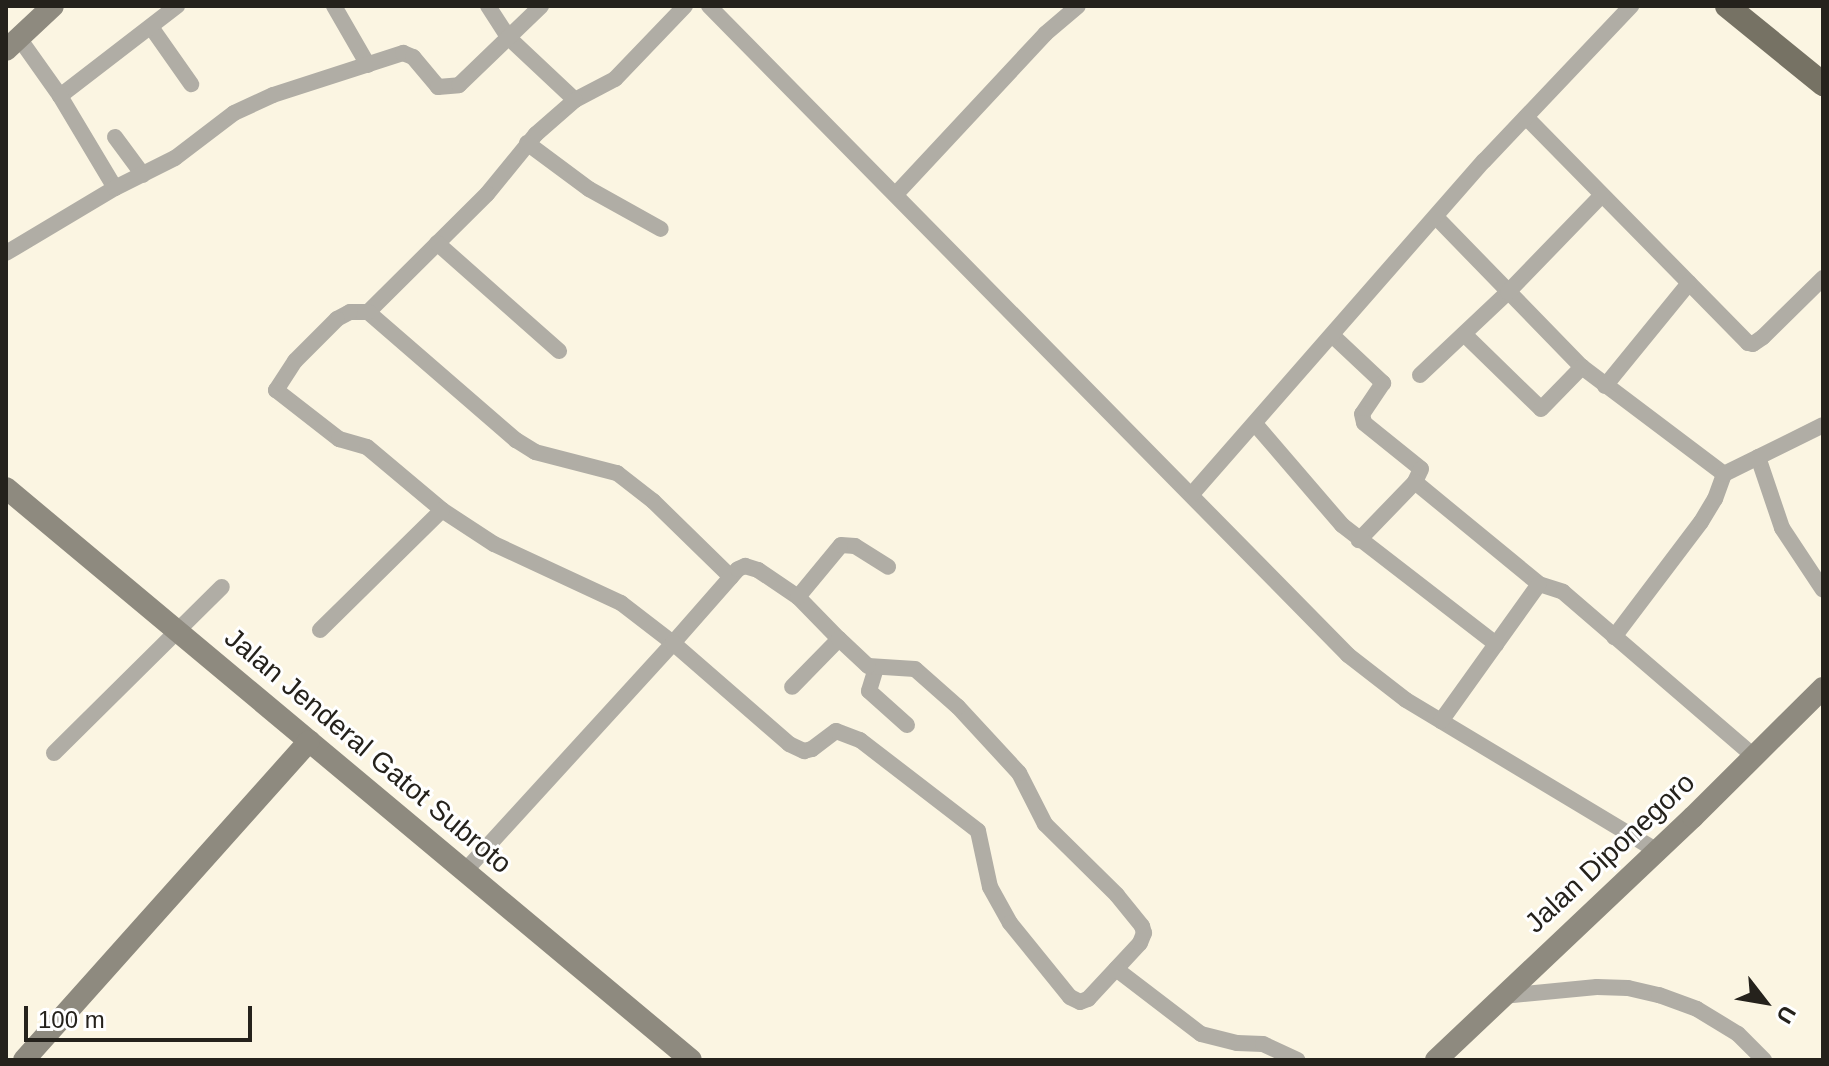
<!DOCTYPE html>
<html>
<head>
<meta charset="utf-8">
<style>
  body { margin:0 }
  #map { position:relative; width:1829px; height:1066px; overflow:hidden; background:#fbf5e2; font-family:Helvetica,sans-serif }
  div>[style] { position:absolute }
  .street>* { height:16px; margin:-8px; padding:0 8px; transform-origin:8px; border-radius:8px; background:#b0ada5 }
  .secondary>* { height:22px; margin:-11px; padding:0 11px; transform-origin:11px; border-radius:11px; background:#8e8a7f }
  .primary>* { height:24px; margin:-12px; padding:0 12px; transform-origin:12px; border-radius:12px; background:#767264 }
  span { translate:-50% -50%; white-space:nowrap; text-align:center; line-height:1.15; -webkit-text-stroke:6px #fff; paint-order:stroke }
  .street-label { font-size:28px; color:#25221c }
  .frame { position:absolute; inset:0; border:8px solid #25221c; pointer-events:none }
  .north { position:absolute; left:1725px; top:962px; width:80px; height:80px; -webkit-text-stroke:6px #fff; paint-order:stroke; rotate:121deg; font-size:22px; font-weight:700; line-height:32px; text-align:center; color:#25221c }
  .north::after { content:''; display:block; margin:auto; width:28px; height:36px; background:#25221c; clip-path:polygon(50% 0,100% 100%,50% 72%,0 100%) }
  .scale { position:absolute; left:24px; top:1006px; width:228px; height:36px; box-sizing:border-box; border:4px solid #25221c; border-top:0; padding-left:10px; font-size:24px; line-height:28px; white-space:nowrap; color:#25221c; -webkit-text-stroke:6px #fff; paint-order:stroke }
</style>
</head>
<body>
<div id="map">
  <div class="street">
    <div style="left:334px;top:6px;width:68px;rotate:60deg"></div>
    <div style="left:488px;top:6px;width:37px;rotate:57deg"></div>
    <div style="left:508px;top:37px;width:92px;rotate:43.2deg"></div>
    <div style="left:685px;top:6px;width:101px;rotate:133.8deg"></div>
    <div style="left:615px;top:79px;width:45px;rotate:152.3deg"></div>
    <div style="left:575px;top:100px;width:52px;rotate:138.9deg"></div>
    <div style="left:536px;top:134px;width:77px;rotate:129.2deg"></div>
    <div style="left:487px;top:194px;width:168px;rotate:135.2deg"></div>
    <div style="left:368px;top:312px;width:196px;rotate:40.9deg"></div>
    <div style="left:516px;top:440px;width:22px;rotate:32deg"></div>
    <div style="left:535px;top:452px;width:85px;rotate:14.4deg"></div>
    <div style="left:617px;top:473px;width:46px;rotate:37.9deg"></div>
    <div style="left:653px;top:501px;width:109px;rotate:44.3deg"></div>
    <div style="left:709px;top:6px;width:911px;rotate:45.44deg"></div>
    <div style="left:1348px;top:655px;width:73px;rotate:37.8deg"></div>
    <div style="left:1406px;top:700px;width:292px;rotate:31deg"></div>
    <div style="left:151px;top:27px;width:70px;rotate:54.9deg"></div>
    <div style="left:19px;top:38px;width:71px;rotate:54.7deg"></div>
    <div style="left:60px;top:96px;width:148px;rotate:-37.6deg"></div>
    <div style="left:60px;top:96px;width:107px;rotate:59.1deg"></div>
    <div style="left:1526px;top:117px;width:317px;rotate:45.5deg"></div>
    <div style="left:1748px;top:343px;width:5px;rotate:11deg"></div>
    <div style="left:1753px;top:344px;width:12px;rotate:-35deg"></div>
    <div style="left:1763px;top:337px;width:84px;rotate:-44.5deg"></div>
    <div style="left:115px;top:137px;width:47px;rotate:53.6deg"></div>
    <div style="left:527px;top:143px;width:77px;rotate:36.6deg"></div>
    <div style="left:589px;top:189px;width:82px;rotate:29.1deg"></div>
    <div style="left:896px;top:194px;width:219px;rotate:-47deg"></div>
    <div style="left:1045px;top:34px;width:43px;rotate:-40.3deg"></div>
    <div style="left:1436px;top:217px;width:209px;rotate:45.8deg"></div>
    <div style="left:1582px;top:367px;width:178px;rotate:37deg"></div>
    <div style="left:437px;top:243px;width:163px;rotate:41.5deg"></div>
    <div style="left:6px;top:253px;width:127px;rotate:-30.8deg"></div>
    <div style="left:115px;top:188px;width:67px;rotate:-26.6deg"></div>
    <div style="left:175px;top:158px;width:74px;rotate:-37.3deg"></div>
    <div style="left:234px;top:113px;width:43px;rotate:-24.8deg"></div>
    <div style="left:273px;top:95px;width:137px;rotate:-17.9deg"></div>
    <div style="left:403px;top:53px;width:11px;rotate:22deg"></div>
    <div style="left:413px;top:57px;width:39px;rotate:50deg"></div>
    <div style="left:438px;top:87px;width:21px;rotate:-5deg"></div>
    <div style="left:459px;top:85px;width:114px;rotate:-43.9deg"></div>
    <div style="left:368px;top:312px;width:18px;rotate:180deg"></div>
    <div style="left:350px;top:312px;width:15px;rotate:152deg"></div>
    <div style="left:337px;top:319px;width:59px;rotate:135deg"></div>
    <div style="left:295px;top:361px;width:35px;rotate:123deg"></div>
    <div style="left:276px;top:390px;width:80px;rotate:37.9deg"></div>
    <div style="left:339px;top:439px;width:29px;rotate:16deg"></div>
    <div style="left:367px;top:447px;width:98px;rotate:40deg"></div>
    <div style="left:442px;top:510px;width:62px;rotate:33.2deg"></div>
    <div style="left:494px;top:544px;width:140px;rotate:24.9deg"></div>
    <div style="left:621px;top:603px;width:66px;rotate:37.6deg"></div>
    <div style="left:673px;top:643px;width:98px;rotate:-48.7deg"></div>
    <div style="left:738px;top:569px;width:8px;rotate:-23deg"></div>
    <div style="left:745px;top:566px;width:14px;rotate:17deg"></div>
    <div style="left:758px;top:570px;width:48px;rotate:34deg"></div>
    <div style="left:798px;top:597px;width:59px;rotate:45.7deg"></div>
    <div style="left:839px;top:639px;width:67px;rotate:134.4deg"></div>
    <div style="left:1464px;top:334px;width:107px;rotate:44.2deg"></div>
    <div style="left:1541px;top:409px;width:59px;rotate:-45.7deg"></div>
    <div style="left:1333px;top:336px;width:69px;rotate:43.2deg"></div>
    <div style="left:1383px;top:383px;width:37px;rotate:124deg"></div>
    <div style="left:1362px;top:414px;width:9px;rotate:77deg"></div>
    <div style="left:1364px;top:423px;width:73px;rotate:38.9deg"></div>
    <div style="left:1421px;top:469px;width:14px;rotate:115deg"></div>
    <div style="left:1415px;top:482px;width:81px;rotate:134deg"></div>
    <div style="left:1420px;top:375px;width:121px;rotate:-43.3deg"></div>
    <div style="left:1508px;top:292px;width:135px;rotate:-45.9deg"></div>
    <div style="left:1605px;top:386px;width:133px;rotate:-50.8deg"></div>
    <div style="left:1256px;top:425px;width:132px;rotate:49.3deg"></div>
    <div style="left:1342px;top:525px;width:195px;rotate:37.7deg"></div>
    <div style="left:1758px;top:457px;width:75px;rotate:71.3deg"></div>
    <div style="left:1782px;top:528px;width:74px;rotate:56.5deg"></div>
    <div style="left:1415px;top:482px;width:161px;rotate:39.4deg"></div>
    <div style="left:1539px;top:584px;width:25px;rotate:18deg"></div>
    <div style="left:1563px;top:592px;width:252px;rotate:40.7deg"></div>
    <div style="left:1192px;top:494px;width:443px;rotate:-48.8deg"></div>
    <div style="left:1484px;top:161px;width:214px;rotate:-46.5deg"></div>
    <div style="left:798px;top:597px;width:67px;rotate:-50.4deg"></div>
    <div style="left:841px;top:545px;width:14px;rotate:4deg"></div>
    <div style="left:855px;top:546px;width:39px;rotate:32deg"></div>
    <div style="left:320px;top:630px;width:171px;rotate:-44.5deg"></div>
    <div style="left:1614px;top:637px;width:144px;rotate:-52.9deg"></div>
    <div style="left:1701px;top:522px;width:27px;rotate:-59deg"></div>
    <div style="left:1715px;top:499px;width:27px;rotate:-70deg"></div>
    <div style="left:1724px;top:474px;width:110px;rotate:-26.3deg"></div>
    <div style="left:876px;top:668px;width:24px;rotate:107deg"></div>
    <div style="left:869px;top:691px;width:51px;rotate:41.8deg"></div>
    <div style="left:1441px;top:721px;width:168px;rotate:-54.4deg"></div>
    <div style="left:54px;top:753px;width:236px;rotate:-44.7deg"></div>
    <div style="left:465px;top:871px;width:309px;rotate:-47.6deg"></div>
    <div style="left:673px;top:643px;width:154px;rotate:41deg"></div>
    <div style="left:789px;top:744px;width:17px;rotate:25deg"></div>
    <div style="left:804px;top:751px;width:8px;rotate:-14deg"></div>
    <div style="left:812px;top:749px;width:30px;rotate:-37deg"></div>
    <div style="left:836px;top:731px;width:26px;rotate:21deg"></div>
    <div style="left:860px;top:740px;width:149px;rotate:37.6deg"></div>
    <div style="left:978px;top:831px;width:57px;rotate:77.9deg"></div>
    <div style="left:990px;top:887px;width:41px;rotate:60.9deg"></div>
    <div style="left:1010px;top:923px;width:95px;rotate:51deg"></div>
    <div style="left:1070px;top:997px;width:11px;rotate:27deg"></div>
    <div style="left:1080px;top:1002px;width:9px;rotate:-21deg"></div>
    <div style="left:1088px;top:999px;width:76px;rotate:-47.1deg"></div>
    <div style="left:1140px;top:943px;width:11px;rotate:-68deg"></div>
    <div style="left:1144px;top:933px;width:7px;rotate:-106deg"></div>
    <div style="left:1142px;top:926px;width:40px;rotate:-129deg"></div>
    <div style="left:1117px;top:895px;width:101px;rotate:-135.4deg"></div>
    <div style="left:1045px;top:824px;width:57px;rotate:-117deg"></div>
    <div style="left:1019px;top:773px;width:90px;rotate:-132.7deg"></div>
    <div style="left:958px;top:707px;width:57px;rotate:-138.5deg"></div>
    <div style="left:915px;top:669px;width:47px;rotate:-176.3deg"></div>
    <div style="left:868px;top:666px;width:40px;rotate:-137deg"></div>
    <div style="left:1116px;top:969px;width:107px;rotate:37.4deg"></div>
    <div style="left:1201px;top:1034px;width:37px;rotate:14deg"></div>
    <div style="left:1237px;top:1043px;width:26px;rotate:2deg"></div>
    <div style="left:1263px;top:1044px;width:38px;rotate:25deg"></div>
    <div style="left:1503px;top:996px;width:94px;rotate:-5.5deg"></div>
    <div style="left:1597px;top:987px;width:31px;rotate:2deg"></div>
    <div style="left:1628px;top:988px;width:32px;rotate:13deg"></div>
    <div style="left:1659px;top:995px;width:40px;rotate:20.2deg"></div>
    <div style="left:1697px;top:1009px;width:48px;rotate:31.4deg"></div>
    <div style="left:1738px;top:1034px;width:37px;rotate:45deg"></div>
  </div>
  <div class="secondary">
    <div style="left:6px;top:50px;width:64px;rotate:-43.1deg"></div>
    <div style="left:6px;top:488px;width:892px;rotate:39.86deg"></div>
    <div style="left:24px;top:1060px;width:428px;rotate:-48.2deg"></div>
    <div style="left:1436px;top:1060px;width:354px;rotate:-43.4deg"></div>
    <div style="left:1693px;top:817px;width:183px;rotate:-44.8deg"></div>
  </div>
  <div class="primary">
    <div style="left:1727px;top:6px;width:124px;rotate:39.1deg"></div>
  </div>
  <div class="street-label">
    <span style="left:368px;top:751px;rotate:40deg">Jalan Jenderal Gatot Subroto</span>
    <span style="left:1610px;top:853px;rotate:-43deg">Jalan Diponegoro</span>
  </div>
  <div class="frame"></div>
  <div class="north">U</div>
  <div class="scale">100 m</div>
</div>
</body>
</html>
